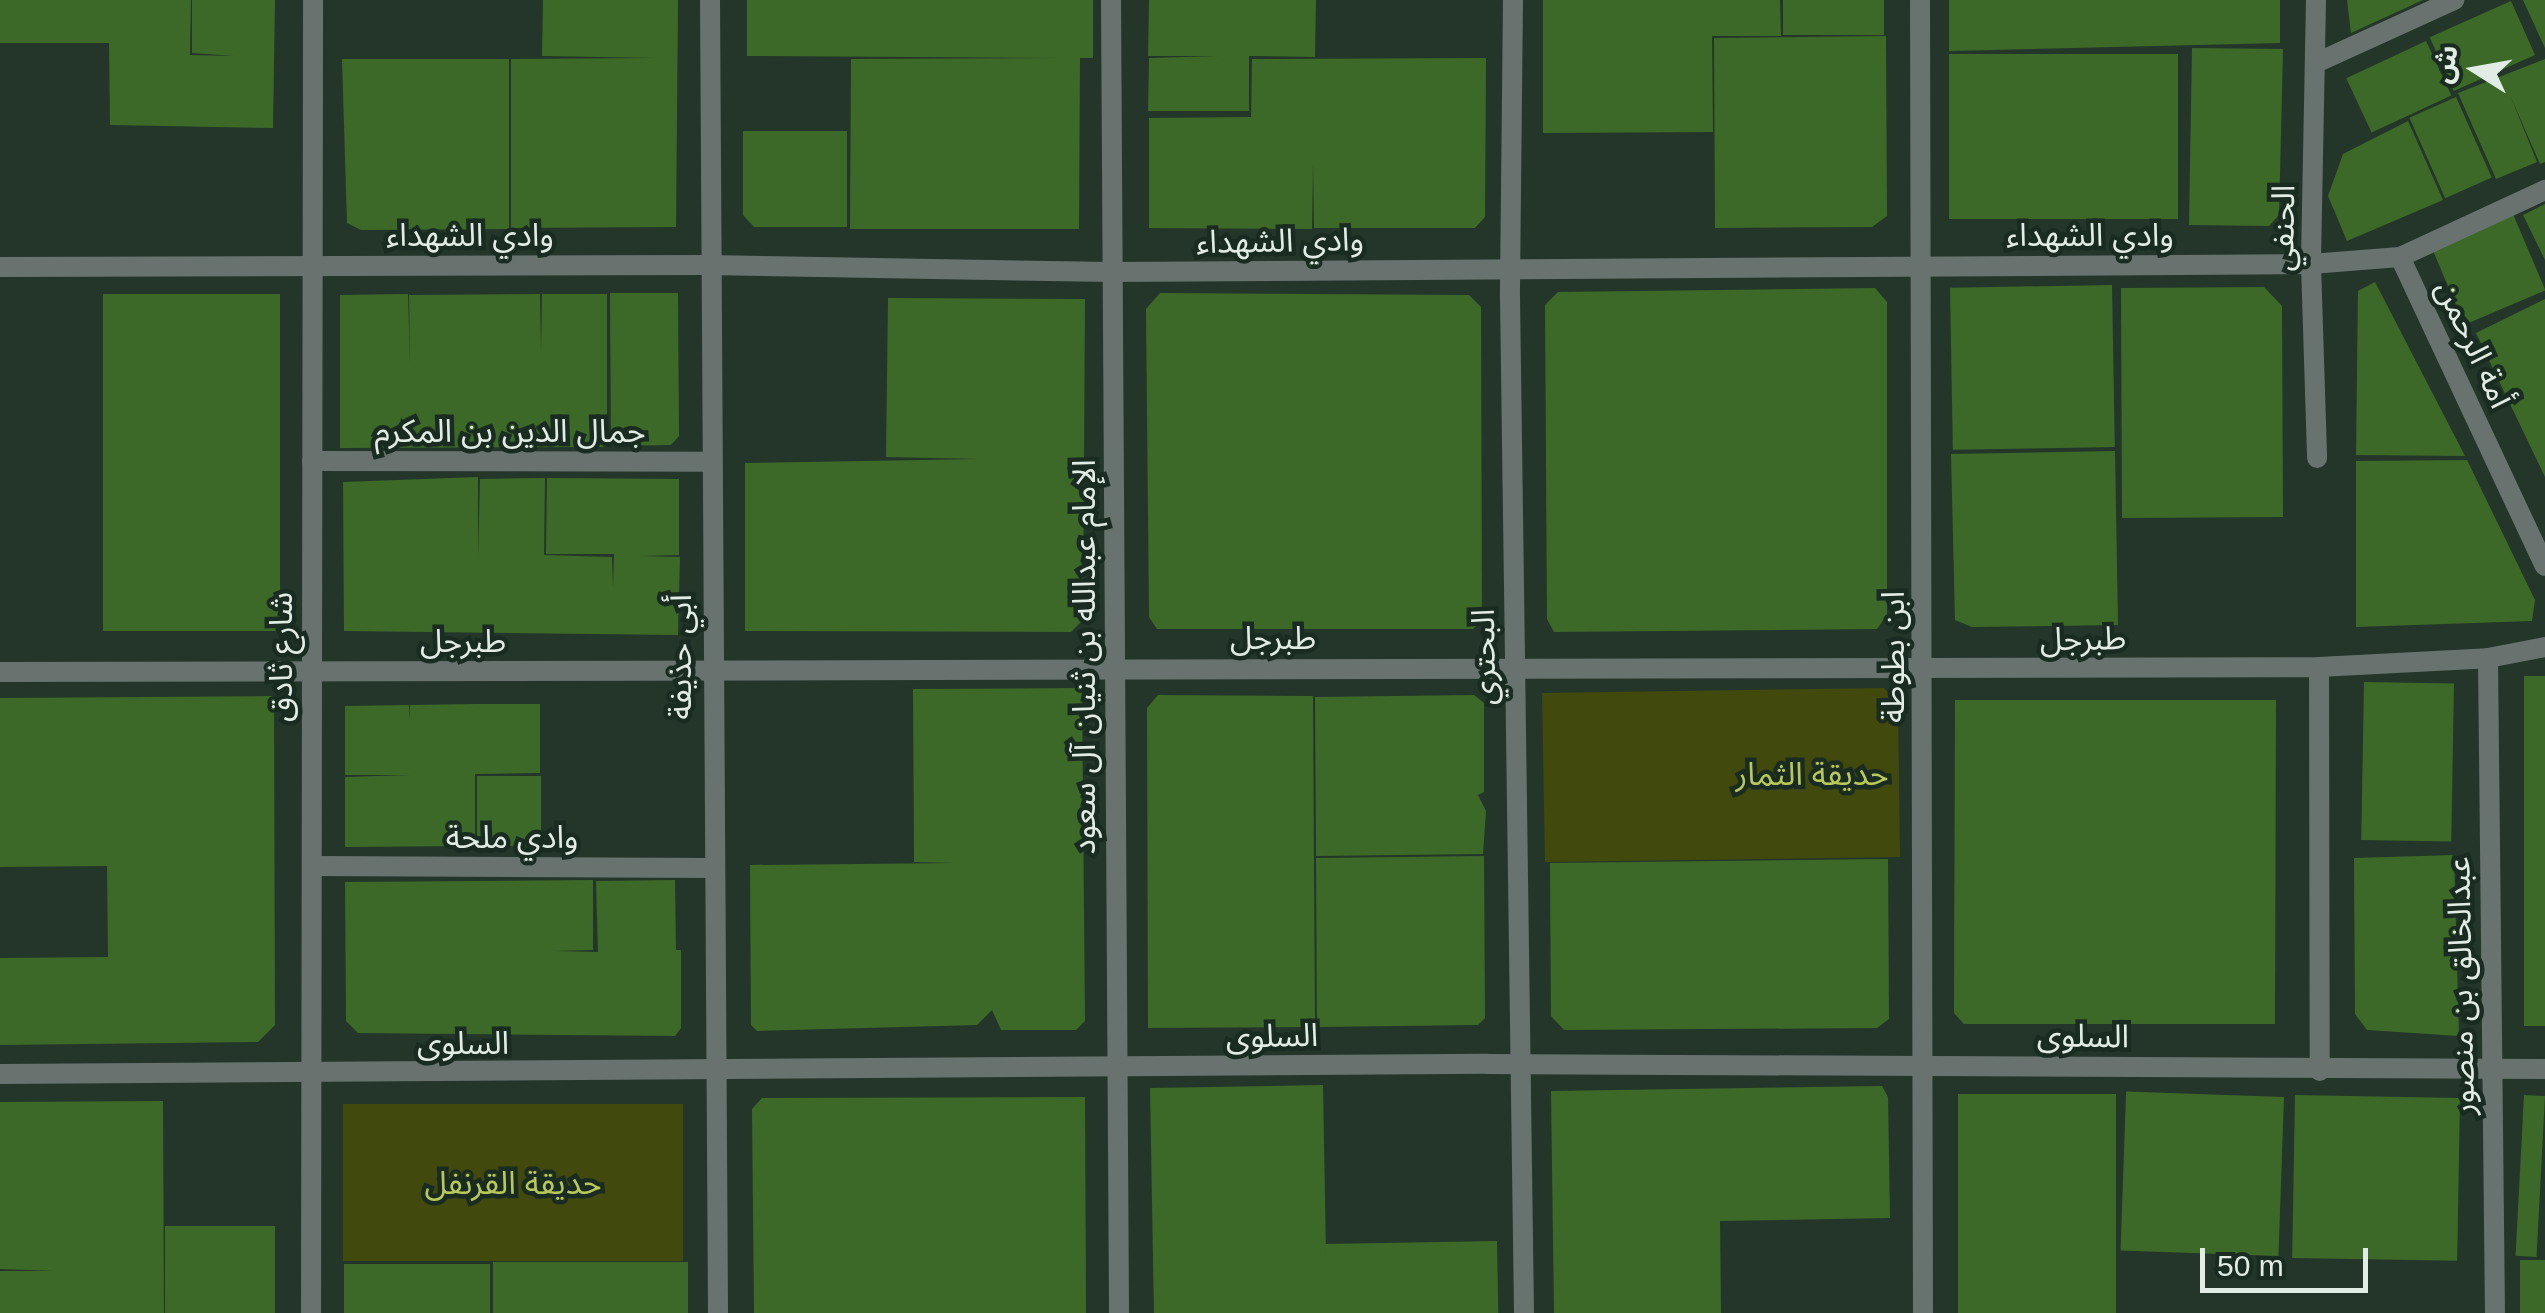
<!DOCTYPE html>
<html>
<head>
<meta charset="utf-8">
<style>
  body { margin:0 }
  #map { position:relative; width:2545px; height:1313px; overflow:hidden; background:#24362a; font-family:Arial,"Noto Sans Arabic",sans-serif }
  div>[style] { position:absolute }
  .green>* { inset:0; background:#42490c; transform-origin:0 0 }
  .building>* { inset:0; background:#3c6927; transform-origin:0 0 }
  .street>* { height:20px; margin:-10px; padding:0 10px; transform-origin:10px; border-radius:10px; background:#687370 }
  span { translate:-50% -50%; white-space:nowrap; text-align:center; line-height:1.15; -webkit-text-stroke:9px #1a2c21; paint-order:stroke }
  .street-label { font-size:32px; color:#e1ece5 }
  .park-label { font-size:32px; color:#b8c95a }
  .north { position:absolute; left:2425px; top:20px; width:100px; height:100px; -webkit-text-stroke:8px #1a2c21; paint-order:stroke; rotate:281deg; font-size:28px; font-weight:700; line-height:40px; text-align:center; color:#e1ece5 }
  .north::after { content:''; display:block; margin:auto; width:35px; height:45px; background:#e1ece5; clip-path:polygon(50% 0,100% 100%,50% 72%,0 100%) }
  .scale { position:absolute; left:2200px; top:1248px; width:168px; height:45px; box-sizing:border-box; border:5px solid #e1ece5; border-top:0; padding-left:12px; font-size:30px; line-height:35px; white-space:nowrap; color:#e1ece5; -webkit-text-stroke:8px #1a2c21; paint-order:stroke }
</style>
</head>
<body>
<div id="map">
  <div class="green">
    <div style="clip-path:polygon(1884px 688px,1898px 703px,1900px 857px,1545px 862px,1542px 693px)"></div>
    <div style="left:683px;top:1104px;width:157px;height:340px;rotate:90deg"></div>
  </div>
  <div class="building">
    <div style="clip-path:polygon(0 0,191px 0,190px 55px,234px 56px,192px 53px,192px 0,275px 0,273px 128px,110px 125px,109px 43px,0 43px)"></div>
    <div style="clip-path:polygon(543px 0,678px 0,676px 227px,511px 228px,511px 59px,655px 58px,542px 56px)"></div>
    <div style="clip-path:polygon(747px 0,1093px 0,1093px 58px,1080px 58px,1079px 229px,850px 229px,851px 59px,1063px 58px,747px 56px)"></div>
    <div style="clip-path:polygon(1149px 0,1316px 0,1315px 57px,1249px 56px,1249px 111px,1148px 111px,1149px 58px,1219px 56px,1148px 56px)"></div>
    <div style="clip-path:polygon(1543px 0,1780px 0,1781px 36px,1712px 36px,1713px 132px,1543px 133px)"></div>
    <div style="left:1783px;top:0;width:101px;height:35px"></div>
    <div style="clip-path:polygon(1949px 0,2280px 0,2280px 43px,1949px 51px)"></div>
    <div style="clip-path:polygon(2347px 0,2423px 0,2351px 33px)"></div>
    <div style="clip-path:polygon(2523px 0,2545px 0,2545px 48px)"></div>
    <div style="left:2511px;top:1px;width:59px;height:89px;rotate:66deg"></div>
    <div style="clip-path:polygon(1886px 36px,1887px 216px,1872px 227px,1715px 228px,1714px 38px)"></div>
    <div style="left:2426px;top:41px;width:60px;height:88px;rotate:65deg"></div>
    <div style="clip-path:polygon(2192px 48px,2283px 49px,2279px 215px,2269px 226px,2189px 225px)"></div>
    <div style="left:2178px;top:54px;width:165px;height:229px;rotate:90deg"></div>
    <div style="clip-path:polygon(1486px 58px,1485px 217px,1475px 228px,1314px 228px,1313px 163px,1312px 229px,1149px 228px,1149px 118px,1251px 117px,1252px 59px)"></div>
    <div style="clip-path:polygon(342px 59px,509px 59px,509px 229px,361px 230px,347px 223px)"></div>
    <div style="clip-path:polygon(2545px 59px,2545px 162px,2540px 164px,2510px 95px,2537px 162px,2496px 179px,2458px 93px)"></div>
    <div style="left:2456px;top:97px;width:88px;height:51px;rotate:66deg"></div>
    <div style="clip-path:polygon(2408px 121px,2443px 200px,2347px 241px,2328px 196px,2343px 154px)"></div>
    <div style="clip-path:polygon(743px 131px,847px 131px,847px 227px,754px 227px,743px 215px)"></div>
    <div style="clip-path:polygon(2545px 204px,2545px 260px,2523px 215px)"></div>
    <div style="left:2513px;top:214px;width:83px;height:88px;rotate:67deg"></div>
    <div style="clip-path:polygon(2375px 282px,2465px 456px,2356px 455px,2358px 291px)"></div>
    <div style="left:2112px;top:285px;width:162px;height:162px;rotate:89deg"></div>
    <div style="clip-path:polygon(2264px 287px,2282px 306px,2283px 517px,2122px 518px,2121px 288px)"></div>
    <div style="clip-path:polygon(1875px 288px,1887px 302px,1887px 615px,1877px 629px,1554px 632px,1547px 619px,1545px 305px,1558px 292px)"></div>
    <div style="clip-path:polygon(610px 293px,678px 293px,679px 436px,671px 445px,611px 446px)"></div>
    <div style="clip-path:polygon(1160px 293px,1469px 295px,1481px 307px,1482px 621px,1473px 629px,1157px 629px,1149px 617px,1146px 309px)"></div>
    <div style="left:280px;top:294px;width:337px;height:177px;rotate:90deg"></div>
    <div style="clip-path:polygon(408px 294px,410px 364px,409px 295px,540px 294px,541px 353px,542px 294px,607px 294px,607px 447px,340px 448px,340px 295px)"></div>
    <div style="clip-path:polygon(888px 298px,1085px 299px,1083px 620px,1071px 632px,745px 631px,745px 463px,979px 459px,886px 457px)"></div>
    <div style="clip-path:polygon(2545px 299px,2545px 477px,2476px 333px)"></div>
    <div style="clip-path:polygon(2115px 451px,2118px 625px,1972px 627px,1955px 620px,1951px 454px)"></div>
    <div style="clip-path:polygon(2467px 460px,2535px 600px,2532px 621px,2356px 627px,2356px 461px)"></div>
    <div style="clip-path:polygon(478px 477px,478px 556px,480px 479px,545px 478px,544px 555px,612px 557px,613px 588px,614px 554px,546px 554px,547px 478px,679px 479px,679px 555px,641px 556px,680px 557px,678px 635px,344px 631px,343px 482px)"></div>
    <div style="left:2545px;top:676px;width:350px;height:21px;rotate:90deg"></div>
    <div style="left:2364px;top:682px;width:90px;height:158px;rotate:1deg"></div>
    <div style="clip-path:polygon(1082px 688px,1085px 1021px,1076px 1030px,1001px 1030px,992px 1010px,977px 1025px,757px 1031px,751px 1025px,750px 865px,954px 863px,914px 862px,913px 689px)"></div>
    <div style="clip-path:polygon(1158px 695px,1313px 696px,1315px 1027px,1148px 1028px,1147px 708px)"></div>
    <div style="clip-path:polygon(1474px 695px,1484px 703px,1484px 792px,1478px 795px,1486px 811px,1483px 854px,1316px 856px,1315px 697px)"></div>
    <div style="clip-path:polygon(274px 696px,275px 1025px,258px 1042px,0 1045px,0 958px,108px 957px,107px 866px,0 867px,0 698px)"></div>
    <div style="clip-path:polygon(1955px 700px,2276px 700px,2275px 1024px,1964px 1024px,1954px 1013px)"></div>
    <div style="clip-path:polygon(476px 704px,540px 704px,540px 773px,475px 774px,475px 846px,345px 847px,345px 777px,411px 775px,345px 775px,345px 706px,409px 705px,410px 720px,410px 705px)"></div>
    <div style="left:541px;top:776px;width:70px;height:64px;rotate:90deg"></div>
    <div style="clip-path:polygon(2454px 855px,2459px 1036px,2367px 1030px,2355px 1014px,2354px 858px)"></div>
    <div style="clip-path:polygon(1484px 856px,1485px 1018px,1478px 1025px,1317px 1027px,1316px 858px)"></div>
    <div style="clip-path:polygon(1888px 859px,1889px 1019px,1877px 1028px,1564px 1030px,1551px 1016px,1550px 863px)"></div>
    <div style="clip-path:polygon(593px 880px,593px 950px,553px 951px,598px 952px,596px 881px,675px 880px,676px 950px,681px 950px,681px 1028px,675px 1036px,358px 1033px,346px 1021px,345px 882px)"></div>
    <div style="left:1323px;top:1085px;width:228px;height:173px;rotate:89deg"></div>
    <div style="clip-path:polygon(1882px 1086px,1888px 1097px,1890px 1218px,1720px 1221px,1721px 1313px,1554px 1313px,1551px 1091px)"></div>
    <div style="left:1958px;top:1094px;width:158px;height:219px"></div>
    <div style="left:2295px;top:1095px;width:165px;height:163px;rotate:1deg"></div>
    <div style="left:2524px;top:1095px;width:21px;height:161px;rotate:3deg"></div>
    <div style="clip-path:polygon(1085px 1097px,1086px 1313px,754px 1313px,752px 1109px,762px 1098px)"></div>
    <div style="left:2284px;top:1097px;width:159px;height:158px;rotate:92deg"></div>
    <div style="clip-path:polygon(163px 1101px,164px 1313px,0 1313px,0 1271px,54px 1271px,0 1269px,0 1102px)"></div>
    <div style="left:165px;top:1226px;width:110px;height:87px"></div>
    <div style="left:1497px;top:1241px;width:72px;height:172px;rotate:89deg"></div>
    <div style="left:2545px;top:1260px;width:53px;height:25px;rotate:90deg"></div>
    <div style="left:688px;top:1262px;width:51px;height:195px;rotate:90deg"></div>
    <div style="left:344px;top:1264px;width:146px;height:49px"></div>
  </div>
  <div class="street">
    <div style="left:710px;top:0;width:1313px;rotate:89.65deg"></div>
    <div style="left:1111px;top:0;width:1313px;rotate:89.65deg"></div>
    <div style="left:1513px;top:0;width:297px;rotate:90.6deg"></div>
    <div style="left:1510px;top:297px;width:1016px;rotate:89.21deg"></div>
    <div style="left:1920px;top:0;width:1313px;rotate:89.87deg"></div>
    <div style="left:2316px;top:0;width:264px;rotate:91.1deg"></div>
    <div style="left:2311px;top:264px;width:194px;rotate:88.2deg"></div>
    <div style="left:2316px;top:63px;width:152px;rotate:-24.5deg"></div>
    <div style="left:2400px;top:257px;width:341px;rotate:64.9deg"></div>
    <div style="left:0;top:267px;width:707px;rotate:-0.16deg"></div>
    <div style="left:707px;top:265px;width:405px;rotate:1deg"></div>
    <div style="left:1112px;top:272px;width:1199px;rotate:-0.38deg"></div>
    <div style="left:2311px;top:264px;width:89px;rotate:-4.5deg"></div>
    <div style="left:2400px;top:257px;width:160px;rotate:-24.8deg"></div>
    <div style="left:312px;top:461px;width:397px;rotate:0.1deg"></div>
    <div style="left:2488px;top:658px;width:655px;rotate:89.39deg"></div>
    <div style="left:2319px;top:667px;width:404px;rotate:89.9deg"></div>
    <div style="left:0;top:672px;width:2319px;rotate:-0.12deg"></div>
    <div style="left:2319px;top:667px;width:169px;rotate:-3deg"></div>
    <div style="left:2488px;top:658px;width:58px;rotate:-10.9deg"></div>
    <div style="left:313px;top:866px;width:399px;rotate:0.3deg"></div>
    <div style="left:0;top:1074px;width:1488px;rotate:-0.39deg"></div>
    <div style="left:1488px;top:1064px;width:1057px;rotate:0.27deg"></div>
    <div style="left:311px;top:1313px;width:1313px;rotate:-89.91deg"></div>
  </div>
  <div class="street-label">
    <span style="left:2283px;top:228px;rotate:-89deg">الحنفي</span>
    <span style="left:470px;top:235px">وادي الشهداء</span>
    <span style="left:2090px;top:235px">وادي الشهداء</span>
    <span style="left:1280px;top:241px;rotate:-1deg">وادي الشهداء</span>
    <span style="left:2474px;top:344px;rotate:65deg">أمة الرحمن</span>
    <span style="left:510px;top:431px">جمال الدين بن المكرم</span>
    <span style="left:1273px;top:638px">طبرجل</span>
    <span style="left:2083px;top:639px;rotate:-1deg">طبرجل</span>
    <span style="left:463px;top:641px">طبرجل</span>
    <span style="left:281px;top:657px;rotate:-90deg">شارع ثادق</span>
    <span style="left:680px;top:657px;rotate:-90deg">أبي حذيفة</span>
    <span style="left:1084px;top:657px;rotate:-90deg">الإمام عبدالله بن ثنيان آل سعود</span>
    <span style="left:1484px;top:657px;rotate:-91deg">البحتري</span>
    <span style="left:1893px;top:657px;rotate:-90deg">ابن بطوطة</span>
    <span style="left:512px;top:837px">وادي ملحة</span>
    <span style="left:2461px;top:986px;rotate:-91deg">عبدالخالق بن منصور</span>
    <span style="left:1272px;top:1036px;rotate:-1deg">السلوى</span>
    <span style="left:2083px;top:1036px;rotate:1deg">السلوى</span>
    <span style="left:463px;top:1043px">السلوى</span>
  </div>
  <div class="park-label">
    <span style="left:1812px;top:774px">حديقة الثمار</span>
    <span style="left:513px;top:1183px">حديقة القرنفل</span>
  </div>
  <div class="north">ش</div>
  <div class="scale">50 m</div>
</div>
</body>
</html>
